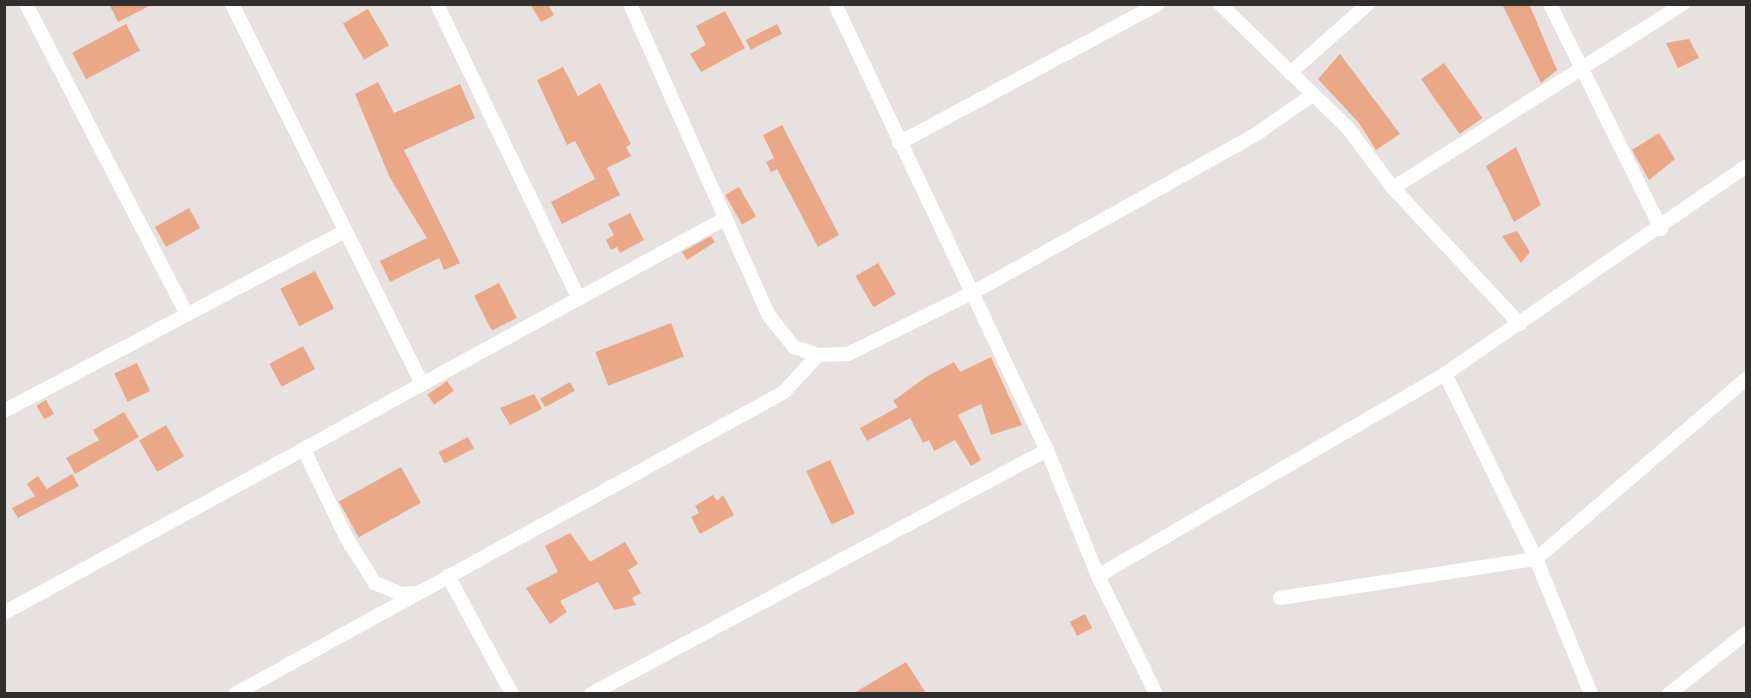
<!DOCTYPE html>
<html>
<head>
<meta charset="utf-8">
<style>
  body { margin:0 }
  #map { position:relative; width:1751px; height:698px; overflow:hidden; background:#e7e1df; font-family:Manrope,sans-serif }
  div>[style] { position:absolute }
  .building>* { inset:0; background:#eaa889; transform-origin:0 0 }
  .minor>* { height:14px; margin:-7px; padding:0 7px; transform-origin:7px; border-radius:7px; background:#fff }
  span { translate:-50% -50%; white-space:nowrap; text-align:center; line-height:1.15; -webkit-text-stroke:5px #fff; paint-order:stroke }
  .frame { position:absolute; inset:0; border:6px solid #312f2e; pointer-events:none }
</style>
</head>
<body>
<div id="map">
  <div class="building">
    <div style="clip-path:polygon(109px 4px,153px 4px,118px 22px)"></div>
    <div style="clip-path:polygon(530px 4px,548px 4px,554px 15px,541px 22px)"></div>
    <div style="clip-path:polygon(1502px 4px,1529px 4px,1557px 70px,1541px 83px)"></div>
    <div style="left:368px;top:9px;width:42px;height:29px;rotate:60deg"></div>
    <div style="clip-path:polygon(725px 11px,745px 48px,701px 72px,690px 54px,706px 45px,696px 26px)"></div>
    <div style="left:126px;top:24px;width:30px;height:61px;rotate:62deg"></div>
    <div style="left:777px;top:24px;width:11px;height:35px;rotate:63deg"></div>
    <div style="clip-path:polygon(1689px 39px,1699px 58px,1678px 68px,1666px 43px)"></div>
    <div style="clip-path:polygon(1340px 54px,1400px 134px,1376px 150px,1359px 123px,1318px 79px)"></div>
    <div style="left:1444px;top:63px;width:67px;height:28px;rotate:55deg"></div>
    <div style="clip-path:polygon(563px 67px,578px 96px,600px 83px,631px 144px,626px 147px,631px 156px,607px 168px,620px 195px,562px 224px,551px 202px,595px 179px,575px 141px,567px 145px,537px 80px)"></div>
    <div style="clip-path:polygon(378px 82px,394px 113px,460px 84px,475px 118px,404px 150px,460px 263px,444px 270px,439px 258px,390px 282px,380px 261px,427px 238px,390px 178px,355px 94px)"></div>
    <div style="clip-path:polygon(782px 125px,839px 235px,818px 247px,777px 169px,771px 172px,766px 162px,774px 158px,763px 135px)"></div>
    <div style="clip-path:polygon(1659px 133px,1675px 159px,1649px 180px,1632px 150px)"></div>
    <div style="clip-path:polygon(1516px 147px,1541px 205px,1514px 222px,1486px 166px)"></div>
    <div style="left:739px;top:187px;width:34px;height:16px;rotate:60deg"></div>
    <div style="left:189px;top:208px;width:23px;height:39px;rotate:61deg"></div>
    <div style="clip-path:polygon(630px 213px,644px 240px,620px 253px,617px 247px,611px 250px,606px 240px,614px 235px,608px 224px)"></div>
    <div style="clip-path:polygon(1517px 231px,1530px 252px,1521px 263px,1502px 236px)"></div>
    <div style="clip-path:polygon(711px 236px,715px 242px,687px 260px,682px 252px)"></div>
    <div style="left:878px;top:263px;width:36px;height:26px;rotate:60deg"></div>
    <div style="left:315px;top:271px;width:42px;height:39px;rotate:63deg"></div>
    <div style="left:499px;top:283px;width:39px;height:28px;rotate:63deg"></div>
    <div style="left:671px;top:323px;width:36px;height:81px;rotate:69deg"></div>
    <div style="left:303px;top:346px;width:26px;height:38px;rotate:62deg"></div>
    <div style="clip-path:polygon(991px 357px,1022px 425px,991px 435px,981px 404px,958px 415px,981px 460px,971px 466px,955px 440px,934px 451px,929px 440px,923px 443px,910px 418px,867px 441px,860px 428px,898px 407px,893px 401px,926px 377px,954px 362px,960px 372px)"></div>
    <div style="left:137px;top:363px;width:31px;height:25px;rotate:65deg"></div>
    <div style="left:447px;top:381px;width:12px;height:24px;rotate:55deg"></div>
    <div style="left:570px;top:382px;width:10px;height:34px;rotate:61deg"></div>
    <div style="clip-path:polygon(534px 394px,542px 409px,510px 425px,500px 408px)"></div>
    <div style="left:46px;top:400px;width:16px;height:11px;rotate:60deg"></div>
    <div style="clip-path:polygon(124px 412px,139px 437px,75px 474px,66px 458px,99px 440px,93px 430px)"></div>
    <div style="left:166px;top:425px;width:36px;height:31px;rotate:60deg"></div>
    <div style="left:468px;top:437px;width:13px;height:33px;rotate:63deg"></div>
    <div style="left:830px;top:460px;width:59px;height:26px;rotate:65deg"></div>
    <div style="left:401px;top:467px;width:41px;height:71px;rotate:61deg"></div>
    <div style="clip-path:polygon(72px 474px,79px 486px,18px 518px,12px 508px,35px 496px,27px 484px,38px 476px,47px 489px)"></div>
    <div style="clip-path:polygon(713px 495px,717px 501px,723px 495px,734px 515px,700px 534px,691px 517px,699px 513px,695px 506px)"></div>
    <div style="clip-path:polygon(570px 533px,590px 562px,625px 542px,638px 564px,628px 570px,641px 593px,632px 598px,636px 605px,614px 610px,598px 582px,560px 601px,567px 612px,550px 624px,526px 588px,558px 572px,545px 546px)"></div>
    <div style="left:1085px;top:614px;width:16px;height:17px;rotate:63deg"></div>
    <div style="clip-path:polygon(906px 662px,926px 693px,854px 693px)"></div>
  </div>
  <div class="minor">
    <div style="left:26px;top:4px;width:346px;rotate:62.6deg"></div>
    <div style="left:232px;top:4px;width:425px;rotate:63.4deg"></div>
    <div style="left:437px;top:4px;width:325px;rotate:64.3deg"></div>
    <div style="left:630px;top:4px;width:342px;rotate:66deg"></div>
    <div style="left:769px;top:316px;width:40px;rotate:51deg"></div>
    <div style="left:794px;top:347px;width:25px;rotate:18deg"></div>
    <div style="left:818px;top:355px;width:30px;rotate:-2deg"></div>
    <div style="left:848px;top:354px;width:140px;rotate:-26.2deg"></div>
    <div style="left:974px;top:292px;width:325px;rotate:-29.2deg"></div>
    <div style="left:1258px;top:133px;width:66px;rotate:-35.1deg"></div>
    <div style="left:835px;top:4px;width:494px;rotate:64.6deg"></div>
    <div style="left:1047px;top:450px;width:136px;rotate:68deg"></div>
    <div style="left:1098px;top:576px;width:131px;rotate:63.8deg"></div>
    <div style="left:1220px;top:4px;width:177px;rotate:44.1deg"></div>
    <div style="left:1347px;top:127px;width:76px;rotate:53deg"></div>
    <div style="left:1393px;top:188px;width:186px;rotate:47deg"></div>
    <div style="left:1550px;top:4px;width:251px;rotate:63.7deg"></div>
    <div style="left:1290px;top:73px;width:104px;rotate:-41.5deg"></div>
    <div style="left:899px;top:143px;width:294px;rotate:-28.2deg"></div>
    <div style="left:1393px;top:188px;width:343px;rotate:-32.4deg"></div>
    <div style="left:1445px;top:374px;width:206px;rotate:63.8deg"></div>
    <div style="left:1536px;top:559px;width:146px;rotate:67.8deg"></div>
    <div style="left:4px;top:411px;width:384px;rotate:-27.8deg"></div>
    <div style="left:305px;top:452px;width:94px;rotate:64.2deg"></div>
    <div style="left:346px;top:537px;width:54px;rotate:57.8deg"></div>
    <div style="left:375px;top:583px;width:28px;rotate:23deg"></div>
    <div style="left:401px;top:594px;width:16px;rotate:-4deg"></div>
    <div style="left:448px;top:576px;width:134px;rotate:61.5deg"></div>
    <div style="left:1098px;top:576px;width:402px;rotate:-30.2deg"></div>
    <div style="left:1445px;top:374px;width:366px;rotate:-34.6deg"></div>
    <div style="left:1280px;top:598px;width:259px;rotate:-8.7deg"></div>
    <div style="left:1536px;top:559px;width:277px;rotate:-40.6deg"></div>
    <div style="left:4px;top:613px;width:819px;rotate:-28.69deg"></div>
    <div style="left:235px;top:694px;width:627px;rotate:-28.81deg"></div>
    <div style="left:784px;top:392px;width:50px;rotate:-47.4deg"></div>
    <div style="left:591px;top:694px;width:517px;rotate:-28.15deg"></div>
    <div style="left:1669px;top:694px;width:98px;rotate:-38.4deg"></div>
  </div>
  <div class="frame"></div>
</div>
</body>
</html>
